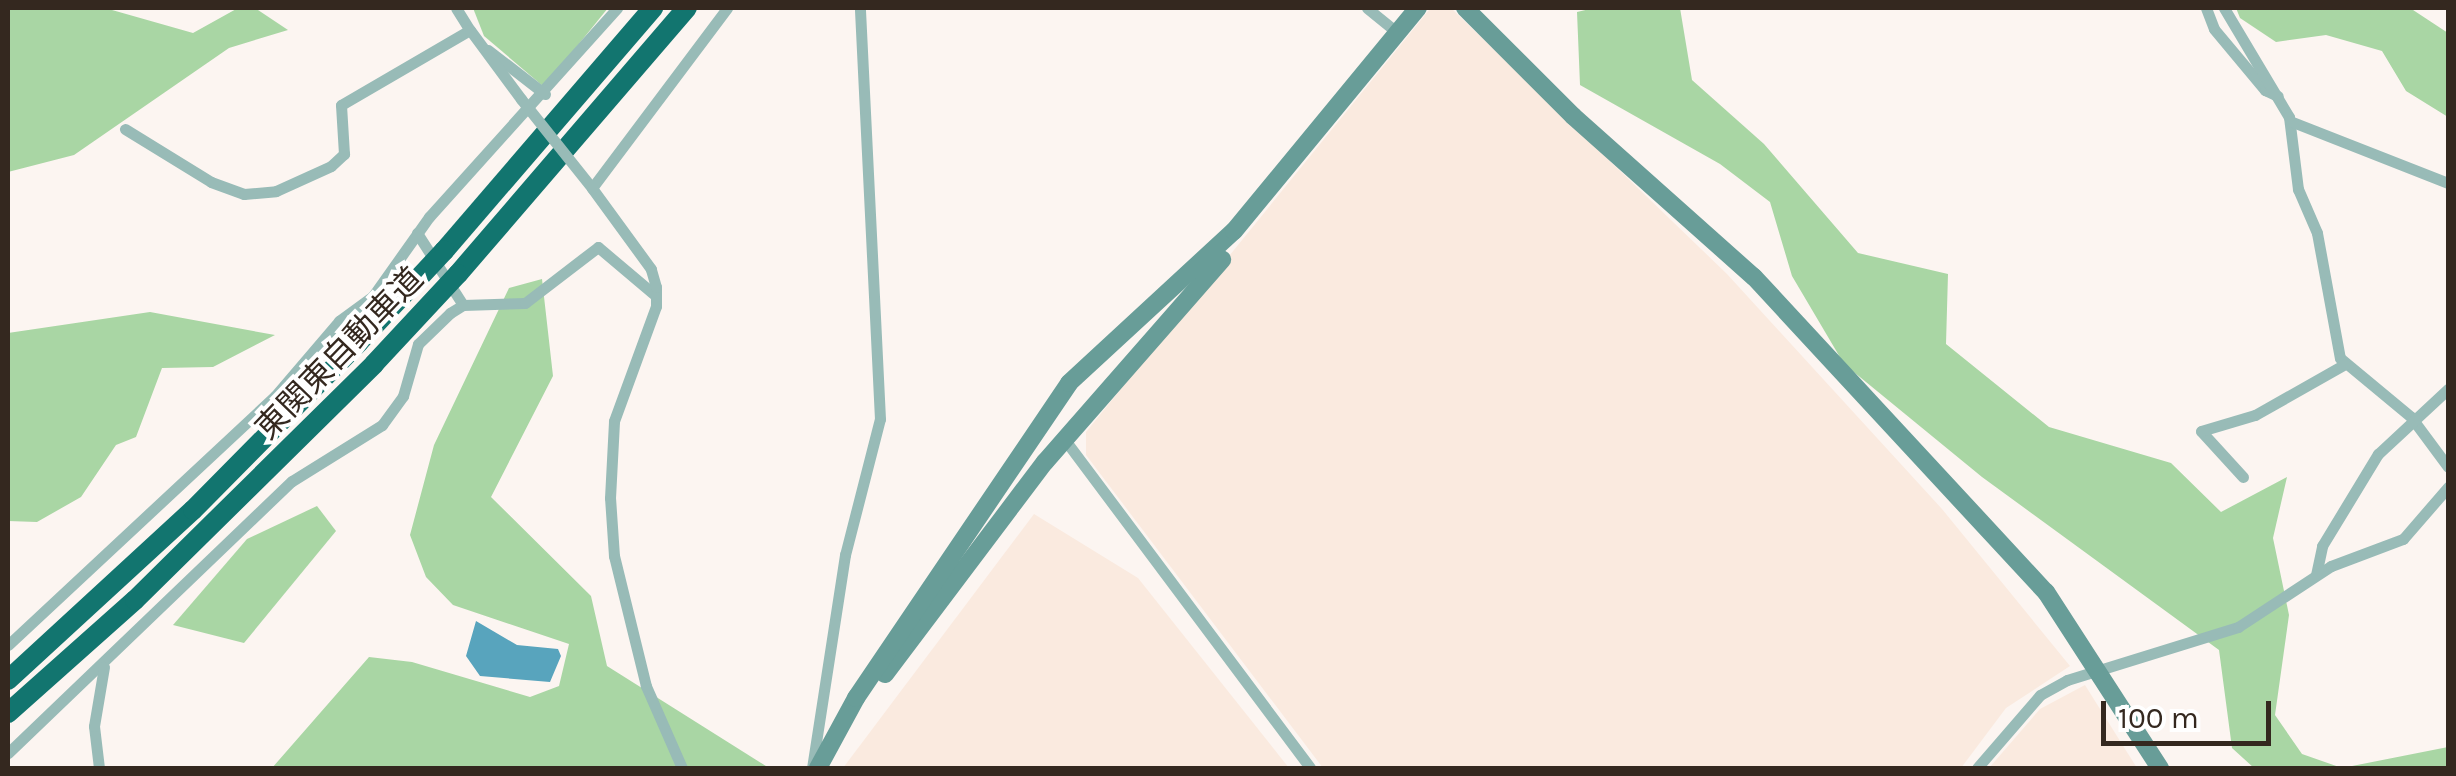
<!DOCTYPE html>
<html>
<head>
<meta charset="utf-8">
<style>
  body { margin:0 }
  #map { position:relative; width:2456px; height:776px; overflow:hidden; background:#fcf5f1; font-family:Karla,"Noto Sans JP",sans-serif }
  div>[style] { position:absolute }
  .built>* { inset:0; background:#faeadf }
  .forest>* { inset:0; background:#a9d6a4 }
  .water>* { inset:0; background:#58a4bd }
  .street>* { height:11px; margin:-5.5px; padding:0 5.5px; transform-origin:5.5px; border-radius:5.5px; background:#98bbb7 }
  .secondary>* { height:18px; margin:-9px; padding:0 9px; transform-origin:9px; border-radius:9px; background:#689d98 }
  .highway>* { height:20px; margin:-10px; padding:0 10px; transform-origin:10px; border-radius:10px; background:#12756f }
  .street-bridge>* { height:11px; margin:-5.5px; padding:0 5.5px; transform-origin:5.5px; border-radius:5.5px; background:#98bbb7 }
  .highway-bridge>* { height:20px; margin:-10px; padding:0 10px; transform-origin:10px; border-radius:10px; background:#12756f }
  span { translate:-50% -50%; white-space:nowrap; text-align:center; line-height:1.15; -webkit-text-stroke:8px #fff; paint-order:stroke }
  .street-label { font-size:32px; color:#34281f }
  .frame { position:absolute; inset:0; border:10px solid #34281f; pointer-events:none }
  .scale { position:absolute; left:2101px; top:701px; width:170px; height:45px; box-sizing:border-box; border:5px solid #34281f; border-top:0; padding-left:12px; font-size:30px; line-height:35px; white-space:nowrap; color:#34281f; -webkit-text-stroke:8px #fff; paint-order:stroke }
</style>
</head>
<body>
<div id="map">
  <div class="built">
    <div style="clip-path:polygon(1451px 8px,1727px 274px,1942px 509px,2070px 666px,2006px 708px,1961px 768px,1323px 768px,1086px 455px,1086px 432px,1429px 10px)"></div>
    <div style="clip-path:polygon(1034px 514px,1138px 578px,1289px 768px,843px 768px)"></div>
    <div style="clip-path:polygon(2085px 685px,2137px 768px,1989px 768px,2040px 709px)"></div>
  </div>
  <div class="forest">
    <div style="clip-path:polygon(8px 8px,105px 8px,193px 33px,238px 8px,255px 8px,288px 30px,229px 48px,74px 155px,8px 172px)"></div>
    <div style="clip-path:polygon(473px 8px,608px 8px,544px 87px,484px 36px)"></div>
    <div style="clip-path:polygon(1594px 8px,1680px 8px,1692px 80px,1764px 144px,1858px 253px,1948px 274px,1946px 344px,2049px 427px,2171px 463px,2221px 512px,2287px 477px,2273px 538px,2289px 615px,2275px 715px,2302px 754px,2342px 768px,2448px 747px,2448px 768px,2254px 768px,2232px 748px,2219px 650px,1982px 477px,1844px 364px,1792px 276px,1770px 202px,1720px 164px,1580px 85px,1577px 12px)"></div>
    <div style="clip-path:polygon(2236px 8px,2410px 8px,2448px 33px,2448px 117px,2406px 91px,2382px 51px,2326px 35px,2276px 42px,2240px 18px)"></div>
    <div style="clip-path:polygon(542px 279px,553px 376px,491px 497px,591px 596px,607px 666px,769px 768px,272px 768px,369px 657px,412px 662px,530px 697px,559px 686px,569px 644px,453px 605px,426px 577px,410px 535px,434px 445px,509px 288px)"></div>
    <div style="clip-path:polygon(150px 312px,275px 335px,213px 367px,162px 368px,136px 437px,116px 445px,81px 497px,37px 522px,8px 521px,8px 333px)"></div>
    <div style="clip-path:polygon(317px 506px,336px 531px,244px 643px,173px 625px,247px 539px)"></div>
  </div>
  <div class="water">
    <div style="clip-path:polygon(476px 621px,517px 645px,558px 649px,561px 656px,550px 682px,480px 676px,466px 656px)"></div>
  </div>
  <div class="street">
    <div style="left:456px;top:8px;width:26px;rotate:58deg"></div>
    <div style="left:1367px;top:8px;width:40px;rotate:39deg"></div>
    <div style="left:2206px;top:8px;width:22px;rotate:69deg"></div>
    <div style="left:2214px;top:29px;width:80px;rotate:50.1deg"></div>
    <div style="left:2265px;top:90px;width:14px;rotate:25deg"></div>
    <div style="left:2224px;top:8px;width:127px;rotate:59.2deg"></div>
    <div style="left:2289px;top:117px;width:73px;rotate:82.9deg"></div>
    <div style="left:2298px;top:189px;width:48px;rotate:66.6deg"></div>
    <div style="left:2317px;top:233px;width:127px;rotate:79.6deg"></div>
    <div style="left:2340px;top:358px;width:92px;rotate:39.7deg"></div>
    <div style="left:2411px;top:417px;width:62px;rotate:53.5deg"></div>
    <div style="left:488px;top:50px;width:72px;rotate:37.7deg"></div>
    <div style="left:2290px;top:121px;width:170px;rotate:21.4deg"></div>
    <div style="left:125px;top:129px;width:101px;rotate:31.6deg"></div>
    <div style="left:211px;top:182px;width:35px;rotate:20deg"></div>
    <div style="left:244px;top:194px;width:32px;rotate:-5deg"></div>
    <div style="left:276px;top:191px;width:60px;rotate:-24.4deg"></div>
    <div style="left:331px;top:166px;width:18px;rotate:-43deg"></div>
    <div style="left:344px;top:154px;width:49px;rotate:-93.5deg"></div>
    <div style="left:341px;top:105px;width:149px;rotate:-30.2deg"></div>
    <div style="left:470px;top:30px;width:86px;rotate:53.5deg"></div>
    <div style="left:417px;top:233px;width:85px;rotate:57.4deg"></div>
    <div style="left:1065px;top:440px;width:409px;rotate:53.2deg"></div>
    <div style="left:2243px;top:477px;width:62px;rotate:-132.4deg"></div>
    <div style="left:2201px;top:431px;width:56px;rotate:-16.5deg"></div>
    <div style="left:2255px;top:415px;width:103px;rotate:-29.5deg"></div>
    <div style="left:2316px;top:575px;width:30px;rotate:-78deg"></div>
    <div style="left:2322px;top:546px;width:108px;rotate:-58.7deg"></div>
    <div style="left:2378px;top:454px;width:96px;rotate:-42.9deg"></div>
    <div style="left:8px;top:645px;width:365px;rotate:-43deg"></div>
    <div style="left:275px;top:396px;width:99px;rotate:-49.5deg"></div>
    <div style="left:339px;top:321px;width:42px;rotate:-36.3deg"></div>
    <div style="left:373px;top:296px;width:97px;rotate:-54.7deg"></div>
    <div style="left:429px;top:217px;width:281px;rotate:-48deg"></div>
    <div style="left:8px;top:753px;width:393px;rotate:-43.8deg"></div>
    <div style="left:292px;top:481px;width:106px;rotate:-31.9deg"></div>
    <div style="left:382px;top:425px;width:36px;rotate:-54deg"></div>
    <div style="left:403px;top:396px;width:54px;rotate:-73.9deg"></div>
    <div style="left:418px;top:344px;width:45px;rotate:-44.1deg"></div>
    <div style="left:450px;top:313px;width:15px;rotate:-32deg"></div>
    <div style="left:463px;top:305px;width:62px;rotate:-1.8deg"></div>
    <div style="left:525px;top:303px;width:92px;rotate:-37.5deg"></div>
    <div style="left:598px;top:247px;width:76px;rotate:40.2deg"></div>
    <div style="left:99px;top:768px;width:42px;rotate:-96.8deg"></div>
    <div style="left:94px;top:726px;width:60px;rotate:-80.4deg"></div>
    <div style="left:682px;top:768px;width:90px;rotate:-113.7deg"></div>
    <div style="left:646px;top:686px;width:134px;rotate:-103.8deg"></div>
    <div style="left:614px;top:556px;width:58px;rotate:-93.9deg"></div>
    <div style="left:610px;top:498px;width:77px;rotate:-87deg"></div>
    <div style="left:614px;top:421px;width:122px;rotate:-69.9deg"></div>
    <div style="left:656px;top:306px;width:19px;rotate:-90deg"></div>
    <div style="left:656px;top:287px;width:19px;rotate:-106deg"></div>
    <div style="left:651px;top:269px;width:100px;rotate:-126.1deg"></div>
    <div style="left:592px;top:188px;width:225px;rotate:-53.1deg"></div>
    <div style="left:812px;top:768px;width:216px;rotate:-81.2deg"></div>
    <div style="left:845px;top:555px;width:140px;rotate:-75.6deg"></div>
    <div style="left:880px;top:419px;width:411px;rotate:-92.8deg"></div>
    <div style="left:1977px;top:768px;width:96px;rotate:-49.2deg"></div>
    <div style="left:2040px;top:695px;width:31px;rotate:-29deg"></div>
    <div style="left:2067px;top:680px;width:179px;rotate:-17.2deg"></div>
    <div style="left:2238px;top:627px;width:111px;rotate:-33.3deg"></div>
    <div style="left:2331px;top:566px;width:77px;rotate:-20.6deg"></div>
    <div style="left:2403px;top:539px;width:69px;rotate:-49.1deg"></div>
  </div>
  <div class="secondary">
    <div style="left:1465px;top:8px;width:153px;rotate:45deg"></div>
    <div style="left:1573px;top:116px;width:242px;rotate:41.7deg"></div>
    <div style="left:1754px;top:277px;width:430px;rotate:47.2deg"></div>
    <div style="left:2046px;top:592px;width:210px;rotate:57.1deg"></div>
    <div style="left:885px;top:674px;width:266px;rotate:-53deg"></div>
    <div style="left:1045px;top:462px;width:269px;rotate:-48.8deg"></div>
    <div style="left:818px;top:768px;width:80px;rotate:-61.5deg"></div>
    <div style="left:856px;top:698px;width:380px;rotate:-55.9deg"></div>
    <div style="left:1069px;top:383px;width:224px;rotate:-42.7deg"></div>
    <div style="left:1234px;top:231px;width:289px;rotate:-50.5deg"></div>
  </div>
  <div class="highway">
    <div style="left:444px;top:251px;width:321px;rotate:-49.3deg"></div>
    <div style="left:458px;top:274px;width:351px;rotate:-49.3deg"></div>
    <div style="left:8px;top:680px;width:251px;rotate:-42.6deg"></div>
    <div style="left:193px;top:510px;width:236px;rotate:-45.3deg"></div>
    <div style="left:8px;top:713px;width:170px;rotate:-41.7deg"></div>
    <div style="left:135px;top:600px;width:336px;rotate:-44.6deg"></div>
  </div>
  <div class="street-bridge">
    <div style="left:521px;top:99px;width:114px;rotate:51.4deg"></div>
  </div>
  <div class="highway-bridge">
    <div style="left:359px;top:342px;width:125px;rotate:-47deg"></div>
    <div style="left:374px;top:364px;width:123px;rotate:-47deg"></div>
  </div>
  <div class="street-label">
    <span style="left:340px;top:354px;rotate:-46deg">東関東自動車道</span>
  </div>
  <div class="frame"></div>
  <div class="scale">100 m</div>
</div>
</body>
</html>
